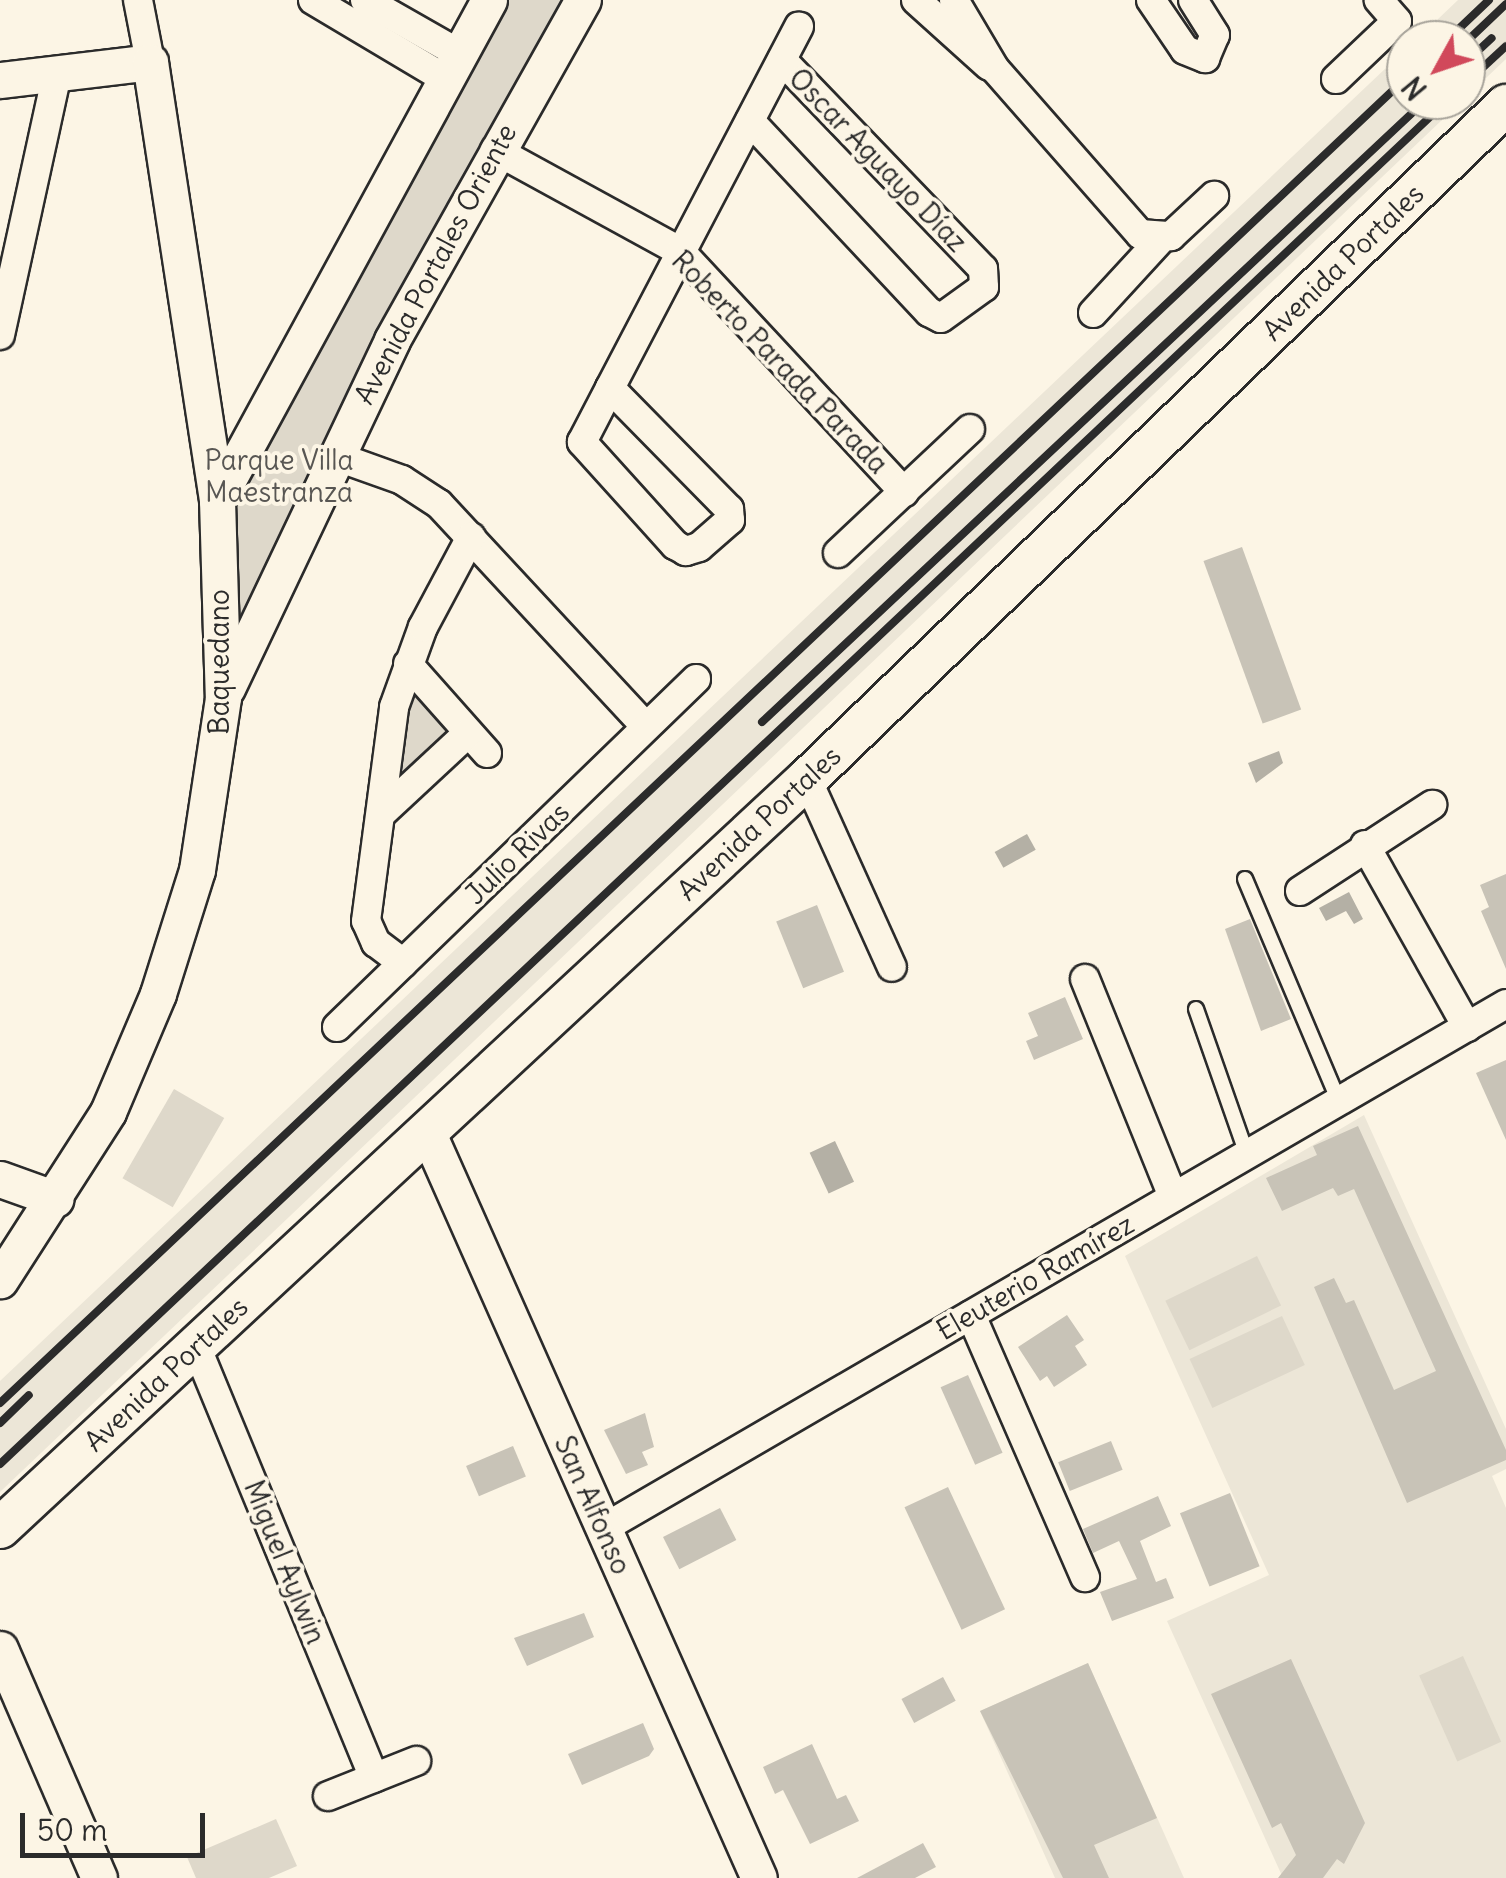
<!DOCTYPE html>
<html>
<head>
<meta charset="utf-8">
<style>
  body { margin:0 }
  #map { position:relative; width:1506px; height:1878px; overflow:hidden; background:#fcf5e5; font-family:Delius,sans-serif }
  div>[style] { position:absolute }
  .built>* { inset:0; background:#ece6d7 }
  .green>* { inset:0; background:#ded8ca; transform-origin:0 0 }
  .water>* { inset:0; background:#b4b0a5; transform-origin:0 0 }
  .building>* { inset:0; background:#c8c3b7; transform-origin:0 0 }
  .roads { filter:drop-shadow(2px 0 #2b2b2b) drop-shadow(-2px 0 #2b2b2b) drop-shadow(0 2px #2b2b2b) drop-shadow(0 -2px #2b2b2b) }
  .service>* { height:14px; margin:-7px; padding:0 7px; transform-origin:7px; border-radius:7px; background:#fcf5e5 }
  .minor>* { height:28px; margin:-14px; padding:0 14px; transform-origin:14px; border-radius:14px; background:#fcf5e5 }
  .tertiary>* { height:35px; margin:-17.5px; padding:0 17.5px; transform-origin:17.5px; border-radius:17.5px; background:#fcf5e5 }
  .secondary>* { height:40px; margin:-20px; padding:0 20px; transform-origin:20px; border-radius:20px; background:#fcf5e5 }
  .rail>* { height:8px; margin:-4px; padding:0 4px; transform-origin:4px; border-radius:4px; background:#2b2b2b }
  span { translate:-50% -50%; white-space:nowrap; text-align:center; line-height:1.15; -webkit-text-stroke:8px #fcf5e5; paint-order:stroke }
  .street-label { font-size:28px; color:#2b2b2b }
  .park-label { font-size:28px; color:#585653 }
  .north { position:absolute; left:1386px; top:20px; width:100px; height:100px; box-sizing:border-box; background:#fcf5e5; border:2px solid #a8a49b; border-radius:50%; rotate:230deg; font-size:28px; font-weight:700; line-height:40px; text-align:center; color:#2b2b2b }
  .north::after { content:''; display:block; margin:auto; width:35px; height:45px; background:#d1495b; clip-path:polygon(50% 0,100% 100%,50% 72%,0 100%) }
  .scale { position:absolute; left:20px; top:1813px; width:185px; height:45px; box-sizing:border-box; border:5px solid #2b2b2b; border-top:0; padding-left:12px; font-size:30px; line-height:35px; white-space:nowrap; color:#2b2b2b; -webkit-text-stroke:8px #fcf5e5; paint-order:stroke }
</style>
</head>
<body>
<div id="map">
  <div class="built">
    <div style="clip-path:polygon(1458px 0,1506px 0,1506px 59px,1466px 97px,1466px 40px,1416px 40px)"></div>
    <div style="clip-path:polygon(1406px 49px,1406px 100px,1463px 100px,0 1492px,0 1381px)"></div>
    <div style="clip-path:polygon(1364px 1115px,1506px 1429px,1506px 1469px,1492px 1476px,1506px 1508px,1506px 1878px,1283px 1878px,1167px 1621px,1269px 1575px,1125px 1256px)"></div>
    <div style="clip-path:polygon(1088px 1663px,1184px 1878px,1055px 1878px,980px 1711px)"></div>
  </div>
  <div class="green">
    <div style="clip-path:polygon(502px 0,579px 0,239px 636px,225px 498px)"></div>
    <div style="clip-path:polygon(409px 677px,460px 732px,391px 799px)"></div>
    <div style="left:174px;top:1089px;width:58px;height:103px;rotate:30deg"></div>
    <div style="left:1257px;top:1256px;width:55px;height:102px;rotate:64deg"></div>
    <div style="left:1282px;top:1316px;width:54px;height:102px;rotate:65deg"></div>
    <div style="left:1463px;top:1656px;width:94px;height:48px;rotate:66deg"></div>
    <div style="clip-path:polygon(276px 1819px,297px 1866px,269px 1878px,196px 1878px,187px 1857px)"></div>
  </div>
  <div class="water">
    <div style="clip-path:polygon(1279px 751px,1283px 763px,1256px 783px,1248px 763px)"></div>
    <div style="left:1027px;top:834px;width:18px;height:37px;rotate:61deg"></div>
    <div style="clip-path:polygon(1349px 892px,1363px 919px,1354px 924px,1346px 911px,1326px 921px,1319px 908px)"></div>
    <div style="left:835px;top:1141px;width:45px;height:28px;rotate:65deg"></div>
  </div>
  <div class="building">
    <div style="left:1242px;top:547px;width:173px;height:41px;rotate:70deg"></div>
    <div style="clip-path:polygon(1506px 874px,1506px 969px,1481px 911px,1489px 907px,1480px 885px)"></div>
    <div style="left:817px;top:905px;width:72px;height:44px;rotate:68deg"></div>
    <div style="clip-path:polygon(1250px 919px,1291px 1019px,1261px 1031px,1225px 929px)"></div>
    <div style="clip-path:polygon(1065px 997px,1083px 1039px,1034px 1060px,1026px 1041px,1038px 1036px,1028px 1013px)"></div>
    <div style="clip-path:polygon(1506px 1060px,1506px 1140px,1476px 1073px)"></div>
    <div style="clip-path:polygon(1358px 1126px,1506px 1450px,1506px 1460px,1407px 1503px,1314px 1287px,1334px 1278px,1346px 1303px,1354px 1300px,1394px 1390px,1436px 1371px,1354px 1189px,1338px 1196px,1333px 1188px,1282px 1211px,1266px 1178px,1317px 1155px,1313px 1146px)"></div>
    <div style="clip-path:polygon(1067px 1315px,1084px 1340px,1075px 1346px,1087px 1365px,1054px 1387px,1047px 1376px,1040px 1381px,1018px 1347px)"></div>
    <div style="left:968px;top:1375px;width:85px;height:30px;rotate:66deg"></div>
    <div style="clip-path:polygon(645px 1413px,654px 1447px,642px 1452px,648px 1465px,626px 1474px,604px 1430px)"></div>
    <div style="left:1111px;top:1441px;width:31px;height:57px;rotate:68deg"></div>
    <div style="left:513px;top:1446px;width:33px;height:51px;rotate:67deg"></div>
    <div style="left:948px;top:1487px;width:135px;height:48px;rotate:65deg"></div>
    <div style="left:1230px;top:1493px;width:79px;height:54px;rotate:68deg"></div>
    <div style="clip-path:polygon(1158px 1496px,1171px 1526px,1140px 1541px,1156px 1582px,1166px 1578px,1174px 1598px,1112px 1621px,1100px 1592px,1137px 1579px,1119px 1541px,1093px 1553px,1083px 1529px)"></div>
    <div style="left:720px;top:1508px;width:36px;height:64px;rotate:63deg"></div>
    <div style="clip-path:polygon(584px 1613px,594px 1637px,527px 1666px,514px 1638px)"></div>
    <div style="clip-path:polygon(1291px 1659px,1365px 1823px,1344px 1864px,1337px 1859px,1323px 1878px,1278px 1878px,1296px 1855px,1281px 1823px,1272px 1828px,1211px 1694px)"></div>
    <div style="clip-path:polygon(1088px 1663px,1157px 1818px,1094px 1845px,1109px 1878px,1063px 1878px,980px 1711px)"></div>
    <div style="left:943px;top:1677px;width:27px;height:47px;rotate:62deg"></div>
    <div style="clip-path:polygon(643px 1723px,654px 1749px,649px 1756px,582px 1785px,568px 1754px)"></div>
    <div style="clip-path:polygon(812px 1744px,837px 1799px,846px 1795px,859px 1821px,810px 1844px,783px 1790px,775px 1794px,763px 1767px)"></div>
    <div style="clip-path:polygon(923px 1843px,936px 1867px,915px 1878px,857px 1878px)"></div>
  </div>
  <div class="roads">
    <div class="service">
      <div style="left:1245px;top:879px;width:241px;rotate:67.1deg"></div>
      <div style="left:1196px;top:1009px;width:155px;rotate:70.7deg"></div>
    </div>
    <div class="minor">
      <div style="left:138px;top:0;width:63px;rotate:79deg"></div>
      <div style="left:313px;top:0;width:150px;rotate:30.8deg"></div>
      <div style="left:365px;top:0;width:107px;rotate:29.7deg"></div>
      <div style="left:916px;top:0;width:98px;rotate:42.1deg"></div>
      <div style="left:954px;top:0;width:80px;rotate:59.3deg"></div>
      <div style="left:995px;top:69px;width:220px;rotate:48.7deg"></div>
      <div style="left:1140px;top:234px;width:31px;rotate:4deg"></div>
      <div style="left:1171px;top:236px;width:59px;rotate:-42.9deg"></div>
      <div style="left:1151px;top:0;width:60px;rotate:55.8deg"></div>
      <div style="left:1185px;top:50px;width:22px;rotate:22deg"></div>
      <div style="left:1205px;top:58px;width:25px;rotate:-67deg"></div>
      <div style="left:1215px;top:35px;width:41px;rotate:-122.2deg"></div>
      <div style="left:1336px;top:79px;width:84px;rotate:-43.6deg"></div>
      <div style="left:1397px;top:21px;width:28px;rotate:-131deg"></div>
      <div style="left:750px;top:121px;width:262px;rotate:46.9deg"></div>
      <div style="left:929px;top:312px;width:13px;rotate:27deg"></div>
      <div style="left:941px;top:318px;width:53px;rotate:-35.8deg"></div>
      <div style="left:984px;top:287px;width:18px;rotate:-93deg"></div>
      <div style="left:983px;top:269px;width:290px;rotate:-133.9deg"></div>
      <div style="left:495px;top:150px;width:212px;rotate:28.7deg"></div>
      <div style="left:681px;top:252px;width:328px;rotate:47.1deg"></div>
      <div style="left:1093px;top:313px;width:100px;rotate:-47.4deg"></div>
      <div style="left:0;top:335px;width:268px;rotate:-77.7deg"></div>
      <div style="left:610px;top:388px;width:170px;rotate:45.5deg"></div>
      <div style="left:729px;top:509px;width:11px;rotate:85deg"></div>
      <div style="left:730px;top:520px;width:41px;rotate:138.9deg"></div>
      <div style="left:699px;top:547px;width:14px;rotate:163deg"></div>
      <div style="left:686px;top:551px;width:13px;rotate:-151deg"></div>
      <div style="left:675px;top:545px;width:139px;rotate:-132.1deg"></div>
      <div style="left:582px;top:442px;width:61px;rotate:-62.6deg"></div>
      <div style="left:610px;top:388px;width:408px;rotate:-62.4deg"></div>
      <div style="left:335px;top:456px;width:71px;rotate:19.7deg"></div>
      <div style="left:402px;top:480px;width:44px;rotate:33deg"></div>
      <div style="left:439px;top:504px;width:304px;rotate:47.1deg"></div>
      <div style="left:838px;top:553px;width:181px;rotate:-43.2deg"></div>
      <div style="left:408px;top:664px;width:119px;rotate:48.4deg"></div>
      <div style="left:807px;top:779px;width:206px;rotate:65.7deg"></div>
      <div style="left:382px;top:813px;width:117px;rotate:-42.9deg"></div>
      <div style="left:1365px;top:845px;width:209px;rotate:60.7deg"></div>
      <div style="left:1300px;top:891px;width:158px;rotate:-33.1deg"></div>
      <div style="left:403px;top:963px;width:34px;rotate:-143deg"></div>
      <div style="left:376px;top:943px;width:24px;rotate:-114deg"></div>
      <div style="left:366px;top:921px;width:216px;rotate:-82.5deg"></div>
      <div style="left:394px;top:707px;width:85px;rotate:-70.1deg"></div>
      <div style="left:423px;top:627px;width:102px;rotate:-61.9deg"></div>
      <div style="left:1085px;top:979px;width:235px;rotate:68deg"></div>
      <div style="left:337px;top:1027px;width:500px;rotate:-44.1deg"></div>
      <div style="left:971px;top:1315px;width:286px;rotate:66.5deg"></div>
      <div style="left:196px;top:1346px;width:467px;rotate:67.6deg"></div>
      <div style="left:604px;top:1528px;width:1043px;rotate:-30.15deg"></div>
      <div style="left:328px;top:1796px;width:95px;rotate:-21.7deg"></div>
    </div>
    <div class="tertiary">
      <div style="left:0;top:80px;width:151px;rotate:-6.8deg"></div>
      <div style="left:150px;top:62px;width:443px;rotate:81.3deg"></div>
      <div style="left:217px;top:500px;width:198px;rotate:88.3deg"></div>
      <div style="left:223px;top:698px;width:174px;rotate:98.6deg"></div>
      <div style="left:197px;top:870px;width:130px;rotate:107.5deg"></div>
      <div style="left:158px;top:994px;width:128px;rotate:113deg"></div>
      <div style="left:108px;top:1112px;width:200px;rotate:122.7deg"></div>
      <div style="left:217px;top:500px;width:569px;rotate:-61.45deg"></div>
      <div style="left:227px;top:688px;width:385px;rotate:-64.6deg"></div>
      <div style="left:392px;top:340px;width:390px;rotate:-60.7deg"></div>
      <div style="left:427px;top:1131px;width:817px;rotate:66.04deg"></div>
      <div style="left:0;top:1179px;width:59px;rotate:19.7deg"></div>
      <div style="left:0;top:1649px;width:249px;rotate:66.6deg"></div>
    </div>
    <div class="secondary">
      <div style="left:0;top:1528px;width:1101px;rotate:-42.87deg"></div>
      <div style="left:807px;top:779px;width:971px;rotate:-43.96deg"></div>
    </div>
  </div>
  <div class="rail">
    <div style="left:1447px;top:40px;width:58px;rotate:-43.6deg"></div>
    <div style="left:1466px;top:42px;width:55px;rotate:-43.5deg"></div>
    <div style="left:1466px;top:62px;width:35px;rotate:-43deg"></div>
    <div style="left:1466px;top:83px;width:54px;rotate:-42.8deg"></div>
    <div style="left:762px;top:722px;width:910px;rotate:-43.13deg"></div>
    <div style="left:0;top:1403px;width:1932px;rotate:-43.3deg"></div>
    <div style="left:0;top:1423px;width:40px;rotate:-44deg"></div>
    <div style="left:0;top:1464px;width:1989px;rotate:-43.29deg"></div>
  </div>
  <div class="street-label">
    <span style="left:878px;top:160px;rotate:46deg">Oscar Aguayo Díaz</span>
    <span style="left:1343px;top:262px;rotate:-44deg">Avenida Portales</span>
    <span style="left:435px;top:264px;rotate:-62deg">Avenida Portales Oriente</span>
    <span style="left:780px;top:362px;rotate:46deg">Roberto Parada Parada</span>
    <span style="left:219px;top:662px;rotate:-90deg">Baquedano</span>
    <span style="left:759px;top:823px;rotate:-43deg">Avenida Portales</span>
    <span style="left:517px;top:853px;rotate:-44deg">Julio Rivas</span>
    <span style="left:1035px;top:1277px;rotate:-30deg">Eleuterio Ramírez</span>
    <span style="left:166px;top:1374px;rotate:-43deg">Avenida Portales</span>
    <span style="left:593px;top:1505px;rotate:66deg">San Alfonso</span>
    <span style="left:285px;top:1562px;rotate:68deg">Miguel Aylwin</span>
  </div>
  <div class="park-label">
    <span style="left:279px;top:476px">Parque Villa<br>Maestranza</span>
  </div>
  <div class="north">N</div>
  <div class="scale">50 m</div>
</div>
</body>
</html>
